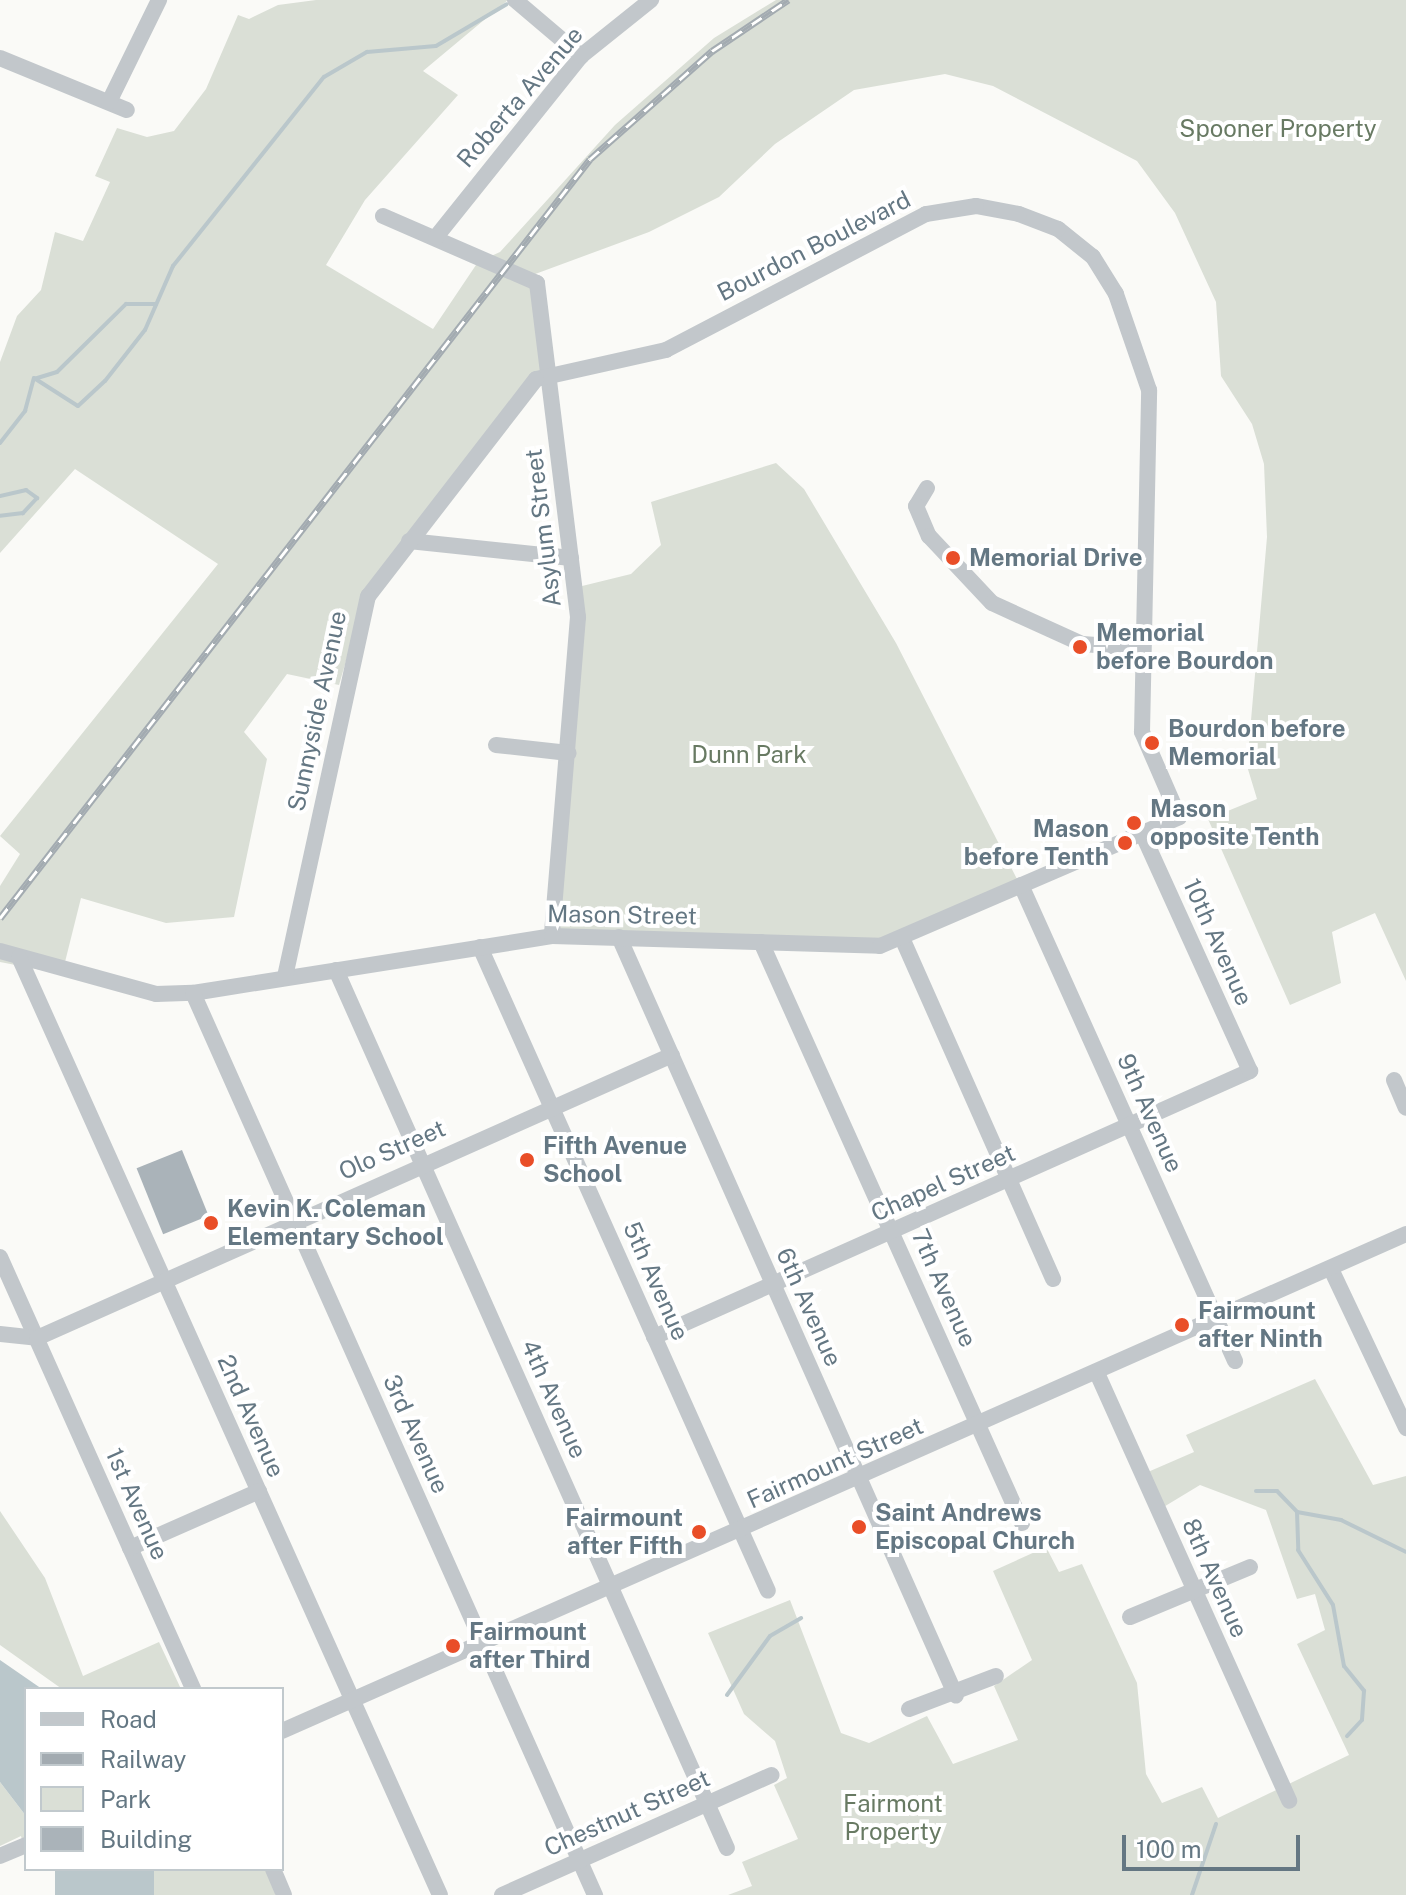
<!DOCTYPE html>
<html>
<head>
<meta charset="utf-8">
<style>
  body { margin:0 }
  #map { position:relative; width:1406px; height:1895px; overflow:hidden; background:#fafaf7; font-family:"Public Sans",sans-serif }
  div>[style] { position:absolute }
  .green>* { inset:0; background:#dadfd6; transform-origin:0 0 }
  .water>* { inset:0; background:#bac7cb; transform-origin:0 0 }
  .stream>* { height:4px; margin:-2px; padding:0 2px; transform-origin:2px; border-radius:2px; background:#bac7cb }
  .building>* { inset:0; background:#aab3b9; transform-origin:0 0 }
  .minor>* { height:16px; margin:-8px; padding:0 8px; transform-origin:8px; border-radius:8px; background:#c2c7cb }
  .rail>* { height:7px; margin-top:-3.5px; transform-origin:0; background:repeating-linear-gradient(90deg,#fff 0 12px,#a3abb1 0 24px); box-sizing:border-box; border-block:2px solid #a3abb1 }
  .dots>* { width:22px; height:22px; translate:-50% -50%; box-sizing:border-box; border:4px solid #fff; border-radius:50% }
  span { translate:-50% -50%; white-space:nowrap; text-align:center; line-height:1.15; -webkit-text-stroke:8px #fff; paint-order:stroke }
  .street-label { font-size:24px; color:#647783 }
  .park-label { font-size:24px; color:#687a63 }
  .poi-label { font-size:24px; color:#647783; font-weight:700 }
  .left { translate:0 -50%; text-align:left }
  .right { translate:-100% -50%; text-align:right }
  .legend { position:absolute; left:24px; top:1687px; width:260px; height:184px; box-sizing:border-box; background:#fff; border:2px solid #c1c9cd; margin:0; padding:10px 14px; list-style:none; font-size:24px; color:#647783 }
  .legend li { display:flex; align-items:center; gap:16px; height:40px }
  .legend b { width:40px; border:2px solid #c1c9cd }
  .scale { position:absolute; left:1122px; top:1835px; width:178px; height:36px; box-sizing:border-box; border:4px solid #647783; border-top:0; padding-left:10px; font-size:24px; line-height:28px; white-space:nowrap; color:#647783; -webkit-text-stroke:6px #fff; paint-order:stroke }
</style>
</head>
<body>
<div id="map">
  <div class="green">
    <div style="clip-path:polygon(316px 0,508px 0,423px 71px,458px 95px,365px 200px,326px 265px,433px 329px,478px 262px,500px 252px,615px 125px,714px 38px,776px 0,1406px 0,1406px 981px,1375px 913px,1332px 932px,1341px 983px,1290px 1005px,1208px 819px,1257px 799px,1247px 766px,1267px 537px,1264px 464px,1252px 424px,1221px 376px,1216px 302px,1175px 213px,1137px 161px,993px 86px,945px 74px,854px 90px,775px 144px,719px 197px,649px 232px,519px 280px,540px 291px,551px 376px,534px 378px,364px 599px,339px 685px,287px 674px,244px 732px,267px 759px,234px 917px,166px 923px,81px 898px,62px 974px,0 962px,0 886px,20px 854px,0 836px,218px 564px,75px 469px,0 553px,0 362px,17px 316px,41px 290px,55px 232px,83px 241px,110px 182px,95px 176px,117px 128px,147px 137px,174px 131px,206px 89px,238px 15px,249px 19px,278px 5px)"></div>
    <div style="clip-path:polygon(776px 463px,804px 489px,896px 643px,1019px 883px,876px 942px,555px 930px,574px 588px,631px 574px,661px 545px,651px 502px)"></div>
    <div style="clip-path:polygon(1315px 1379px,1373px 1485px,1406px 1476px,1406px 1895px,728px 1895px,752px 1886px,742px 1862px,798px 1839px,774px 1785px,787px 1778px,775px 1741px,744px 1714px,708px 1633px,790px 1600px,841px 1733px,869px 1743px,927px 1716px,953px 1764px,1018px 1740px,994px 1686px,1032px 1660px,993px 1571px,1046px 1547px,1059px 1572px,1082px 1564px,1137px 1683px,1146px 1774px,1162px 1803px,1202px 1787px,1218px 1818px,1349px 1755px,1297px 1644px,1325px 1630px,1315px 1594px,1297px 1599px,1266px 1510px,1200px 1485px,1157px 1511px,1141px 1475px,1194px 1452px,1186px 1435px)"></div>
    <div style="clip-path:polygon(0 1511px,45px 1578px,83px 1676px,159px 1642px,181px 1689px,62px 1689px,0 1645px)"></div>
    <div style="clip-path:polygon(0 1782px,26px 1816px,26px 1859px,21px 1836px,0 1846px)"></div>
    <div style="left:154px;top:1869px;width:121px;height:26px"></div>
  </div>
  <div class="water">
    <div style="clip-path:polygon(0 1660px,42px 1689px,26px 1689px,26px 1816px,0 1782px)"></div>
    <div style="left:55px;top:1869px;width:99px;height:27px"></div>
  </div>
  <div class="stream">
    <div style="left:34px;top:379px;width:24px;rotate:-17deg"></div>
    <div style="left:57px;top:372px;width:97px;rotate:-44.6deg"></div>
    <div style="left:126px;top:304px;width:30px"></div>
    <div style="left:0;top:443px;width:41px;rotate:-52deg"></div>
    <div style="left:25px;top:411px;width:34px;rotate:-75deg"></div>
    <div style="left:34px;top:378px;width:52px;rotate:32.5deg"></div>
    <div style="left:78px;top:406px;width:37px;rotate:-43deg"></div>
    <div style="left:105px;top:381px;width:65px;rotate:-51.9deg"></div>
    <div style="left:145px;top:330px;width:70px;rotate:-66.4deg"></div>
    <div style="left:173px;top:266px;width:242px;rotate:-51.4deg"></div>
    <div style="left:324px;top:77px;width:50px;rotate:-30.2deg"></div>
    <div style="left:367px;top:52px;width:69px;rotate:-5deg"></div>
    <div style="left:436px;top:46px;width:82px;rotate:-30.6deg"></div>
    <div style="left:0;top:496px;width:27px;rotate:-13deg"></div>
    <div style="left:26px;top:490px;width:14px;rotate:36deg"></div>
    <div style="left:37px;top:498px;width:21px;rotate:133deg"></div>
    <div style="left:23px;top:513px;width:23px;rotate:173deg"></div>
    <div style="left:1256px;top:1491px;width:21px"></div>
    <div style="left:1277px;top:1491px;width:29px;rotate:46deg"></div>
    <div style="left:1297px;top:1512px;width:45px;rotate:10.3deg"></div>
    <div style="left:1341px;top:1520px;width:72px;rotate:26.2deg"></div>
    <div style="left:1297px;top:1512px;width:38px;rotate:88deg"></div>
    <div style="left:1298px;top:1550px;width:65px;rotate:57.5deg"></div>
    <div style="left:1333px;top:1605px;width:62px;rotate:79.8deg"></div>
    <div style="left:1344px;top:1666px;width:32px;rotate:51deg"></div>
    <div style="left:1364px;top:1691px;width:29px;rotate:94deg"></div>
    <div style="left:1362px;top:1720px;width:22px;rotate:133deg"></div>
    <div style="left:727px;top:1695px;width:73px;rotate:-53.9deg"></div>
    <div style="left:770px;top:1636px;width:36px;rotate:-30deg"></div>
    <div style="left:1192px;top:1895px;width:75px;rotate:-71.3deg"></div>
  </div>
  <div class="building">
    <div style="left:182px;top:1150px;width:71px;height:49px;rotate:68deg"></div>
  </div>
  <div class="minor">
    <div style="left:515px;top:0;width:87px;rotate:40.3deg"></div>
    <div style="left:0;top:58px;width:137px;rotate:22.3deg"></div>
    <div style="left:109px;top:102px;width:114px;rotate:-63.9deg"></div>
    <div style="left:383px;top:216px;width:168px;rotate:23.5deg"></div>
    <div style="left:537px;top:283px;width:337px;rotate:83deg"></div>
    <div style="left:578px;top:617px;width:320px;rotate:94.7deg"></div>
    <div style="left:436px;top:237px;width:232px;rotate:-51.3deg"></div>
    <div style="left:581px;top:56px;width:90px;rotate:-38.7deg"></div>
    <div style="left:927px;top:488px;width:21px;rotate:121deg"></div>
    <div style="left:916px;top:506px;width:33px;rotate:67deg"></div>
    <div style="left:929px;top:536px;width:92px;rotate:46.8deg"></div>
    <div style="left:992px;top:603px;width:99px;rotate:24.5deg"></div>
    <div style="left:1082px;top:644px;width:57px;rotate:4deg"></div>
    <div style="left:409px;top:541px;width:163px;rotate:6deg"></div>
    <div style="left:496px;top:745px;width:73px;rotate:6.3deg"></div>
    <div style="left:1021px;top:885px;width:522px;rotate:65.79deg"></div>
    <div style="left:619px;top:937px;width:830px;rotate:66.06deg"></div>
    <div style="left:902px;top:938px;width:373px;rotate:66.1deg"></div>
    <div style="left:761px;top:942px;width:637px;rotate:65.81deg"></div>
    <div style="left:480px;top:947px;width:705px;rotate:65.91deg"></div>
    <div style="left:0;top:951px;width:162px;rotate:15.4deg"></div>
    <div style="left:156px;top:994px;width:37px;rotate:-2deg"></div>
    <div style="left:193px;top:993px;width:363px;rotate:-9deg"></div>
    <div style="left:552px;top:936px;width:328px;rotate:1.7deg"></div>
    <div style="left:880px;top:946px;width:326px;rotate:-23.3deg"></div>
    <div style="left:1179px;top:817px;width:93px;rotate:-113.5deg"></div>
    <div style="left:1142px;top:732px;width:342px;rotate:-88.8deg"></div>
    <div style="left:1149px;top:390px;width:102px;rotate:-109deg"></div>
    <div style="left:1116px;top:294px;width:44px;rotate:-121.9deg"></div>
    <div style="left:1093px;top:257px;width:45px;rotate:-141.3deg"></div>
    <div style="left:1058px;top:229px;width:42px;rotate:-159deg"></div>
    <div style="left:1019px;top:214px;width:44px;rotate:-169.5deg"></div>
    <div style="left:976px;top:206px;width:51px;rotate:170.9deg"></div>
    <div style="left:926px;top:214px;width:293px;rotate:152.4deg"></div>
    <div style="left:666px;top:350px;width:133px;rotate:167.4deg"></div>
    <div style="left:536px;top:379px;width:274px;rotate:127.7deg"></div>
    <div style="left:368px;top:596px;width:391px;rotate:102.3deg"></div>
    <div style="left:19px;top:957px;width:1028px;rotate:65.83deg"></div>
    <div style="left:336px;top:970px;width:961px;rotate:66deg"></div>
    <div style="left:193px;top:993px;width:988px;rotate:65.98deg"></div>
    <div style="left:1394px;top:1080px;width:30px;rotate:67deg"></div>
    <div style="left:0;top:1257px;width:473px;rotate:65.9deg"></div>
    <div style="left:1331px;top:1269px;width:176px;rotate:64.7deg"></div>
    <div style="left:0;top:1334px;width:37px;rotate:6deg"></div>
    <div style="left:37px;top:1338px;width:695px;rotate:-24.02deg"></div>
    <div style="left:654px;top:1337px;width:653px;rotate:-24.05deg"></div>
    <div style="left:1250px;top:1071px;width:261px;rotate:-114.4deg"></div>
    <div style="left:1097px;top:1373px;width:469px;rotate:65.8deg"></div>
    <div style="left:130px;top:1548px;width:141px;rotate:-23.8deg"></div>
    <div style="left:1130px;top:1617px;width:130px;rotate:-22.6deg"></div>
    <div style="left:909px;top:1709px;width:93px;rotate:-20.8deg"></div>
    <div style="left:282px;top:1731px;width:1229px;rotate:-23.85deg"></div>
    <div style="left:0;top:1856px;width:28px;rotate:-23deg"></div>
    <div style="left:273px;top:1869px;width:28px;rotate:67deg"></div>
    <div style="left:502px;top:1895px;width:295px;rotate:-24deg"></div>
  </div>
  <div class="rail">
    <div style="left:0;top:918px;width:961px;rotate:-52.14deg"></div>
    <div style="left:590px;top:159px;width:163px;rotate:-41.5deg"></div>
    <div style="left:712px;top:51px;width:92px;rotate:-33.9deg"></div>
  </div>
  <div class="dots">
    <div style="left:953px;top:558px;background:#e94e28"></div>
    <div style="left:1080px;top:647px;background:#e94e28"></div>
    <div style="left:1152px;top:743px;background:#e94e28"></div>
    <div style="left:1134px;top:823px;background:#e94e28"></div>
    <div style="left:1125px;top:843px;background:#e94e28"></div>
    <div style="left:527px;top:1160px;background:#e94e28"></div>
    <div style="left:211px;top:1223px;background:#e94e28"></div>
    <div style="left:1182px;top:1325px;background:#e94e28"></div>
    <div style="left:859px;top:1527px;background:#e94e28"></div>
    <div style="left:699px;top:1532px;background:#e94e28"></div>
    <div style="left:453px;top:1646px;background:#e94e28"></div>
  </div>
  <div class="street-label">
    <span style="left:520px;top:97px;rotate:-49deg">Roberta Avenue</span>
    <span style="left:814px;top:246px;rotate:-27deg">Bourdon Boulevard</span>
    <span style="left:543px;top:528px;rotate:-97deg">Asylum Street</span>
    <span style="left:317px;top:711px;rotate:-78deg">Sunnyside Avenue</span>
    <span style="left:622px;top:915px;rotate:1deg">Mason Street</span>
    <span style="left:1218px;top:942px;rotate:66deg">10th Avenue</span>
    <span style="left:1150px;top:1113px;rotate:66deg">9th Avenue</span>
    <span style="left:392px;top:1150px;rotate:-24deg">Olo Street</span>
    <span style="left:943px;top:1183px;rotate:-24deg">Chapel Street</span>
    <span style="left:656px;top:1281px;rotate:66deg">5th Avenue</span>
    <span style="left:944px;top:1288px;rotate:66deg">7th Avenue</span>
    <span style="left:809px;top:1307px;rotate:66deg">6th Avenue</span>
    <span style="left:554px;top:1399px;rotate:66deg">4th Avenue</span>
    <span style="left:251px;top:1416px;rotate:66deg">2nd Avenue</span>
    <span style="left:416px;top:1434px;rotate:66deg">3rd Avenue</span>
    <span style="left:835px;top:1463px;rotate:-24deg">Fairmount Street</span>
    <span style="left:137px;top:1504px;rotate:66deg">1st Avenue</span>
    <span style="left:1215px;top:1578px;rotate:66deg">8th Avenue</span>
    <span style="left:627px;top:1813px;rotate:-24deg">Chestnut Street</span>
  </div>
  <div class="park-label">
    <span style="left:1278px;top:129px">Spooner Property</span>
    <span style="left:749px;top:755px">Dunn Park</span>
    <span style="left:893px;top:1818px">Fairmont<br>Property</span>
  </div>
  <div class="poi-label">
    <span class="left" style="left:969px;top:558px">Memorial Drive</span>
    <span class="left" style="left:1096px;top:647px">Memorial<br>before Bourdon</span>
    <span class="left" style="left:1168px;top:743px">Bourdon before<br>Memorial</span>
    <span class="left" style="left:1150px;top:823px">Mason<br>opposite Tenth</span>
    <span class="right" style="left:1109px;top:843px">Mason<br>before Tenth</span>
    <span class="left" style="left:543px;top:1160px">Fifth Avenue<br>School</span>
    <span class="left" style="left:227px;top:1223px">Kevin K. Coleman<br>Elementary School</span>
    <span class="left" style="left:1198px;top:1325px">Fairmount<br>after Ninth</span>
    <span class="left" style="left:875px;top:1527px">Saint Andrews<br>Episcopal Church</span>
    <span class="right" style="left:683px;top:1532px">Fairmount<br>after Fifth</span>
    <span class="left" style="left:469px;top:1646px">Fairmount<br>after Third</span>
  </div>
  <ul class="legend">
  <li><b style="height:10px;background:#c2c7cb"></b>Road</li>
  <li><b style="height:10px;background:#a3abb1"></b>Railway</li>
  <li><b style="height:22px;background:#dadfd6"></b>Park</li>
  <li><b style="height:22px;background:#aab3b9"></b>Building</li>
  </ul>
  <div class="scale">100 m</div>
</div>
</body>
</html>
